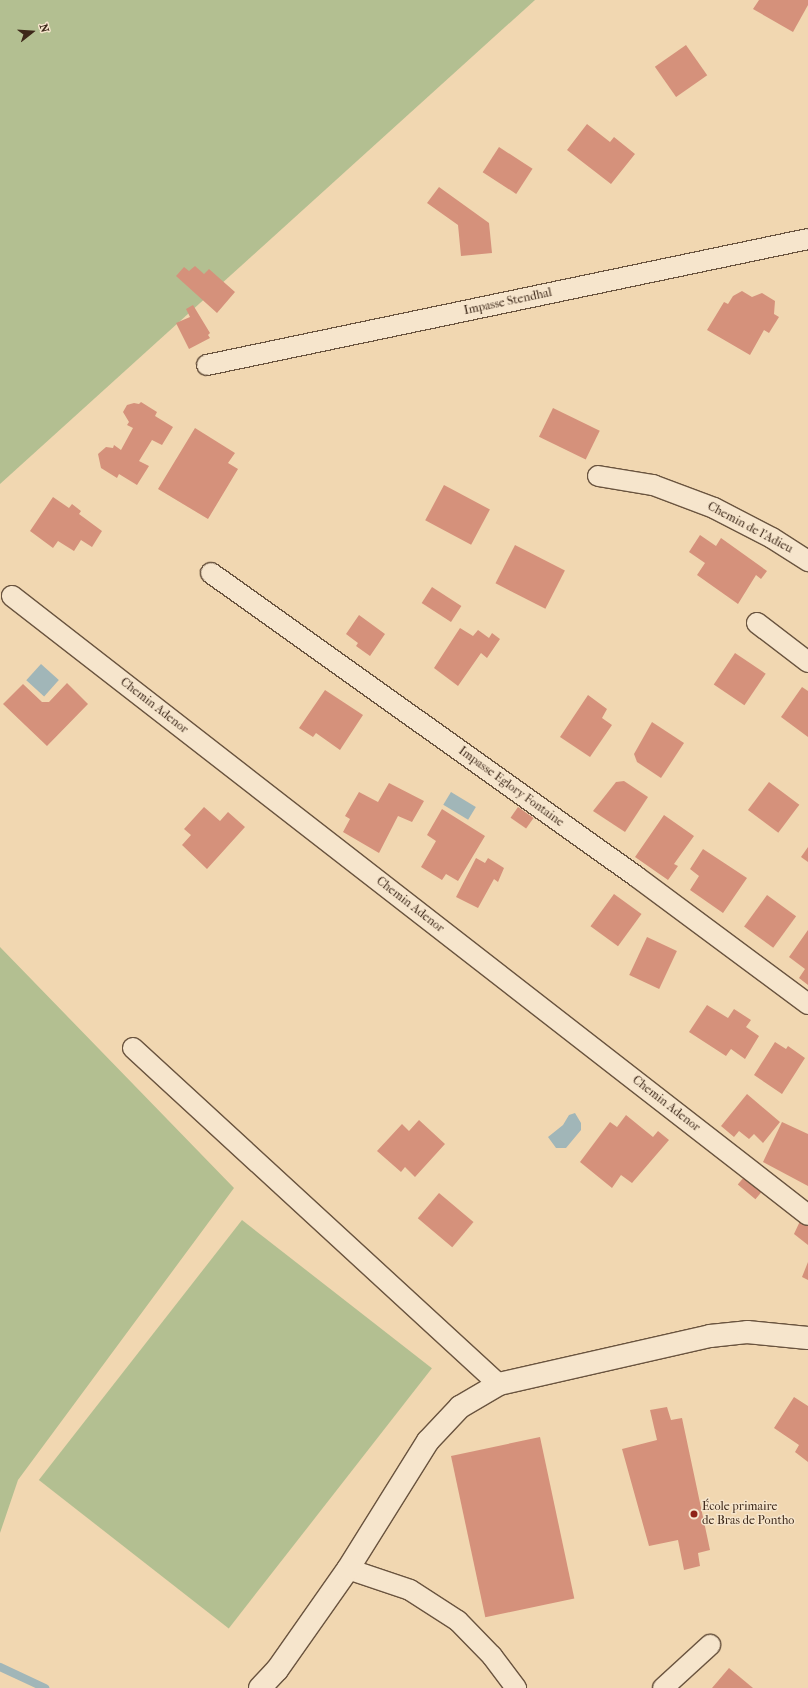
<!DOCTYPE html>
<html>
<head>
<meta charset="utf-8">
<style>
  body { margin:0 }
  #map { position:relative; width:808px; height:1688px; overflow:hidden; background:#f1d7b1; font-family:"IM FELL French Canon",serif }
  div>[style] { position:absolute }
  .green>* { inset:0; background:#b3bf91; transform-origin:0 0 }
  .water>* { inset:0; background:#a1b6b8; transform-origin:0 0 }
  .stream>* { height:8px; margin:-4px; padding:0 4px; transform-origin:4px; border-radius:4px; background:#a1b6b8 }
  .building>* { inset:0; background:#d5917b; transform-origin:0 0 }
  .roads { filter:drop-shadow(1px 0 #6a543f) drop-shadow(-1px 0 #6a543f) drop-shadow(0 1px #6a543f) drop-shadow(0 -1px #6a543f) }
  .street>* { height:20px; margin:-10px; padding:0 10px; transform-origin:10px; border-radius:10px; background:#f6e5cc }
  .secondary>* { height:22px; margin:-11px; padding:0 11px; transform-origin:11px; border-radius:11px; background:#f6e5cc }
  .dots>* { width:11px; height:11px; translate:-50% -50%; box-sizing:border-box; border:2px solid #f6e5cc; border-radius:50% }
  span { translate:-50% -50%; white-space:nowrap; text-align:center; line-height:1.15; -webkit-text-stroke:3px #f6e5cc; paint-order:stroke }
  .street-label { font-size:12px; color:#3d2819 }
  .poi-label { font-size:12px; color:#3d2819 }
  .left { translate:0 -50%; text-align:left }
  .north { position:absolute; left:12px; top:12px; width:40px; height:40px; -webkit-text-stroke:3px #f6e5cc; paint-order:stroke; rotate:73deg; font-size:11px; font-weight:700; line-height:16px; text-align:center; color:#3d2819 }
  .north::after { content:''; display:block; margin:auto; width:14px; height:18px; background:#3d2819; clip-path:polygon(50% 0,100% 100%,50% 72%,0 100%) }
</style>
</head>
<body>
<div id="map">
  <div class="green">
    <div style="clip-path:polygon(0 0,535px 0,0 484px)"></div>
    <div style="clip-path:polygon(0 947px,234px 1188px,18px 1480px,0 1533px)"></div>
    <div style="left:242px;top:1220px;width:241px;height:330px;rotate:38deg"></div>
  </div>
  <div class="water">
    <div style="left:41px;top:664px;width:24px;height:22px;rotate:42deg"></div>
    <div style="left:451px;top:792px;width:29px;height:15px;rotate:31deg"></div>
    <div style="clip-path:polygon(575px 1113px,581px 1123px,581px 1130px,566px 1148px,556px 1148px,548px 1137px,563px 1125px,569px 1115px)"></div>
  </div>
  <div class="stream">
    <div style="left:0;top:1667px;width:50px;rotate:25deg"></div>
  </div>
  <div class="building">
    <div style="clip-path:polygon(759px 0,808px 0,808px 5px,793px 32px,753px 9px)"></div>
    <div style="left:686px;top:45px;width:37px;height:38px;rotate:55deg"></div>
    <div style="clip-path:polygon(587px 124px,610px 142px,614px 137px,635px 154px,611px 184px,567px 150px)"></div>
    <div style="left:499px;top:147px;width:40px;height:30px;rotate:33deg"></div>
    <div style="clip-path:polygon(439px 187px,489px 223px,492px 253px,461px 256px,458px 225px,427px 203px)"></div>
    <div style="clip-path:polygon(195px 266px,204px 274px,209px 269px,235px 292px,217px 313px,176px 276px,184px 267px,189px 271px)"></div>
    <div style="clip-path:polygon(742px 291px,752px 297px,762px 293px,775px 301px,774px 314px,779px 317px,769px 333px,764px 330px,750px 355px,707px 330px,724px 302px,728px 304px,733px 296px)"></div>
    <div style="clip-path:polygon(193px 305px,210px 333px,208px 335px,210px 338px,189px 349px,176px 323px,190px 317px,186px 309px)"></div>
    <div style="clip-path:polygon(141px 402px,157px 412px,155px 416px,173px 427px,162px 445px,152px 440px,139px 461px,149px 466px,137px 485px,119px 474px,117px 478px,101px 468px,98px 454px,106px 447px,113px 448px,114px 445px,121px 450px,133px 428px,127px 425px,129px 422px,123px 412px,127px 405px,134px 403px,139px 404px)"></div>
    <div style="left:553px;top:408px;width:52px;height:32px;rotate:26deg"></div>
    <div style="clip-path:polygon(195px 428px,235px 453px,228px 463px,238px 469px,208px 519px,158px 489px)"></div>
    <div style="left:444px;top:485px;width:52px;height:40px;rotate:28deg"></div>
    <div style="clip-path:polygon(53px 497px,69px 508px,72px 504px,81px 511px,79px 514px,102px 531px,92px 547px,81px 540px,74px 551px,58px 541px,53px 548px,30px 531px)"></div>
    <div style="clip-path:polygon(700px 535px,716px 546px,721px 538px,767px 571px,761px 579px,756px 575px,738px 604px,697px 575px,705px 563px,689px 552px)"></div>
    <div style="left:515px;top:545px;width:56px;height:43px;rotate:27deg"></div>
    <div style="left:432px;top:587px;width:35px;height:19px;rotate:33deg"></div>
    <div style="clip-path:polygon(359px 615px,385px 634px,370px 656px,356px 646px,358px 643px,346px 634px)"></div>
    <div style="clip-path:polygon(460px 628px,473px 636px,478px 630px,489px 638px,492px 633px,500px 639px,487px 658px,481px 653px,458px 686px,434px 668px)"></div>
    <div style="left:735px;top:653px;width:37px;height:38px;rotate:34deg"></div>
    <div style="clip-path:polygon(67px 683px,88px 704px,47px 746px,3px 704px,23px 684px,42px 702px,49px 702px)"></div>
    <div style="clip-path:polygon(802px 687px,808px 691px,808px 737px,781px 717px)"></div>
    <div style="clip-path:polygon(325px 690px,363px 715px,340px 750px,316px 733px,313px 737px,299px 728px)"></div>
    <div style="clip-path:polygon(588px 695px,607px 709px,602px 718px,612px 725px,590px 757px,560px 737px)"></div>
    <div style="clip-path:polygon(652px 722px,684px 743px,661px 778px,637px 762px,634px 754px)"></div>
    <div style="clip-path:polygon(624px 781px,648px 797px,625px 832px,593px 811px,616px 782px)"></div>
    <div style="left:769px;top:782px;width:38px;height:35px;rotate:37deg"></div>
    <div style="clip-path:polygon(389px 783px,424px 801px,412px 822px,398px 816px,379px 853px,343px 832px,350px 819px,345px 816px,359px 792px,378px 802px)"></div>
    <div style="clip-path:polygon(204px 807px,220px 821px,228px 812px,245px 827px,207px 869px,182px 845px,191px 835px,184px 829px)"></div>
    <div style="left:518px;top:807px;width:19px;height:13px;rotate:35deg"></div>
    <div style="clip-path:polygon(442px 809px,485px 836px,458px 881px,446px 874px,442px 880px,421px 867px,436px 841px,427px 835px)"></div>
    <div style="clip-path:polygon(664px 815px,694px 836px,674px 864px,678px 866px,668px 880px,635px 857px)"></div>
    <div style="clip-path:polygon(808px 847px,808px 862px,801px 857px)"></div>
    <div style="clip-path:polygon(703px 849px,747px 878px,723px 913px,690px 890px,699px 876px,690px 869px)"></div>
    <div style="clip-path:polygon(476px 858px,485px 863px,488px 858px,504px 868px,498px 882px,494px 879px,478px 908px,456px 897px)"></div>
    <div style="left:614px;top:894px;width:34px;height:40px;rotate:36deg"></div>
    <div style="left:767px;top:895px;width:36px;height:39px;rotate:36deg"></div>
    <div style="clip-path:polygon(808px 930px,808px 985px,799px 978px,805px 969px,789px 957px)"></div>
    <div style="left:647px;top:937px;width:33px;height:42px;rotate:25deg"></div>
    <div style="clip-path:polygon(707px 1005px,728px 1018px,734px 1009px,751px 1020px,746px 1027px,759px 1036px,745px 1059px,731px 1049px,726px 1056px,689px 1032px)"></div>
    <div style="clip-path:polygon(775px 1042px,786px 1049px,788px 1046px,805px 1058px,782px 1094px,754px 1075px)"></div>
    <div style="clip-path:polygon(747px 1094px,780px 1122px,763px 1143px,754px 1134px,749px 1139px,739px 1131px,734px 1137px,721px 1126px)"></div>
    <div style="clip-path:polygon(626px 1115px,653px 1137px,658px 1131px,669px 1140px,632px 1183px,621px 1175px,612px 1188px,580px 1162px,610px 1122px,617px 1127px)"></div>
    <div style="clip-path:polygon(419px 1120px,445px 1144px,415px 1177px,405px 1167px,401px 1172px,377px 1151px,402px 1124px,409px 1131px)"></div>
    <div style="clip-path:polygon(782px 1122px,808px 1134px,808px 1186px,763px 1162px)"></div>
    <div style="left:750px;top:1170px;width:23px;height:19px;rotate:40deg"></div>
    <div style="left:439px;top:1193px;width:45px;height:33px;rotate:40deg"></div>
    <div style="clip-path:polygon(801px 1219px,808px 1225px,808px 1245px,794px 1234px)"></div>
    <div style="clip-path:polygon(808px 1262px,808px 1280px,802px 1277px)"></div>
    <div style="clip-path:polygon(794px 1397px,808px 1406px,808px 1462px,795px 1452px,799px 1445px,774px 1428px)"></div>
    <div style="clip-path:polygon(667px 1407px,671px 1420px,682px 1418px,710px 1550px,698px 1553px,700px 1566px,684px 1570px,678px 1540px,649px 1546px,622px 1449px,657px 1440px,650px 1410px)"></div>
    <div style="left:540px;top:1437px;width:165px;height:91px;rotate:78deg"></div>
    <div style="clip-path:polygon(729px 1668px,753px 1688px,712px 1688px)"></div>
  </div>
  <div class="roads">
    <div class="street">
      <div style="left:207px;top:365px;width:614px;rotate:-11.84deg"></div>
      <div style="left:598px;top:476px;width:56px;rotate:9.3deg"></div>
      <div style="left:653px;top:485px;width:65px;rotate:20.7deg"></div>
      <div style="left:714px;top:508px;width:65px;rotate:27.3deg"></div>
      <div style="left:772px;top:538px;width:43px;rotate:32.6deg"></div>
      <div style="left:211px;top:573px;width:523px;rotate:35.51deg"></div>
      <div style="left:637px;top:877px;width:213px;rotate:36.6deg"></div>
      <div style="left:12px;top:596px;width:1008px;rotate:37.87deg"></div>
      <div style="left:757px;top:623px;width:64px;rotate:37.4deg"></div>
      <div style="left:133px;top:1048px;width:497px;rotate:42.6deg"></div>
      <div style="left:348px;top:1569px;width:65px;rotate:18.7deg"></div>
      <div style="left:410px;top:1590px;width:57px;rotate:32.9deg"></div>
      <div style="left:458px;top:1621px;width:49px;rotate:45.8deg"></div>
      <div style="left:492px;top:1656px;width:40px;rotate:53deg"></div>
      <div style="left:663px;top:1688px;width:64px;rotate:-42.5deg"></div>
    </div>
    <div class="secondary">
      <div style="left:260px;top:1688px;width:25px;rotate:-47deg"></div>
      <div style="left:277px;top:1670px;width:123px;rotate:-54.9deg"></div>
      <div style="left:348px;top:1569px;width:151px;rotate:-58deg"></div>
      <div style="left:428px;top:1441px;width:47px;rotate:-46.7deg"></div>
      <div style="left:460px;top:1407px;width:45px;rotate:-30.5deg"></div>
      <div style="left:499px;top:1384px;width:216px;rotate:-12.8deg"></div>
      <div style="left:710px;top:1336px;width:37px;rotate:-6deg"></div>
      <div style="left:747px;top:1332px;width:61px;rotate:5.6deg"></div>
    </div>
  </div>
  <div class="dots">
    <div style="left:694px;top:1514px;background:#8f2418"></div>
  </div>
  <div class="street-label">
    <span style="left:508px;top:302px;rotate:-12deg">Impasse Stendhal</span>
    <span style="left:750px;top:528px;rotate:28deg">Chemin de l'Adieu</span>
    <span style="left:154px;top:706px;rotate:38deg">Chemin Adenor</span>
    <span style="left:511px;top:787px;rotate:36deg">Impasse Eglory Fontaine</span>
    <span style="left:410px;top:905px;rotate:38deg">Chemin Adenor</span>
    <span style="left:666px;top:1104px;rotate:38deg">Chemin Adenor</span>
  </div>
  <div class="poi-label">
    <span class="left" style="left:702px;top:1514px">École primaire<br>de Bras de Pontho</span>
  </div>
  <div class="north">N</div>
</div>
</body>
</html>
